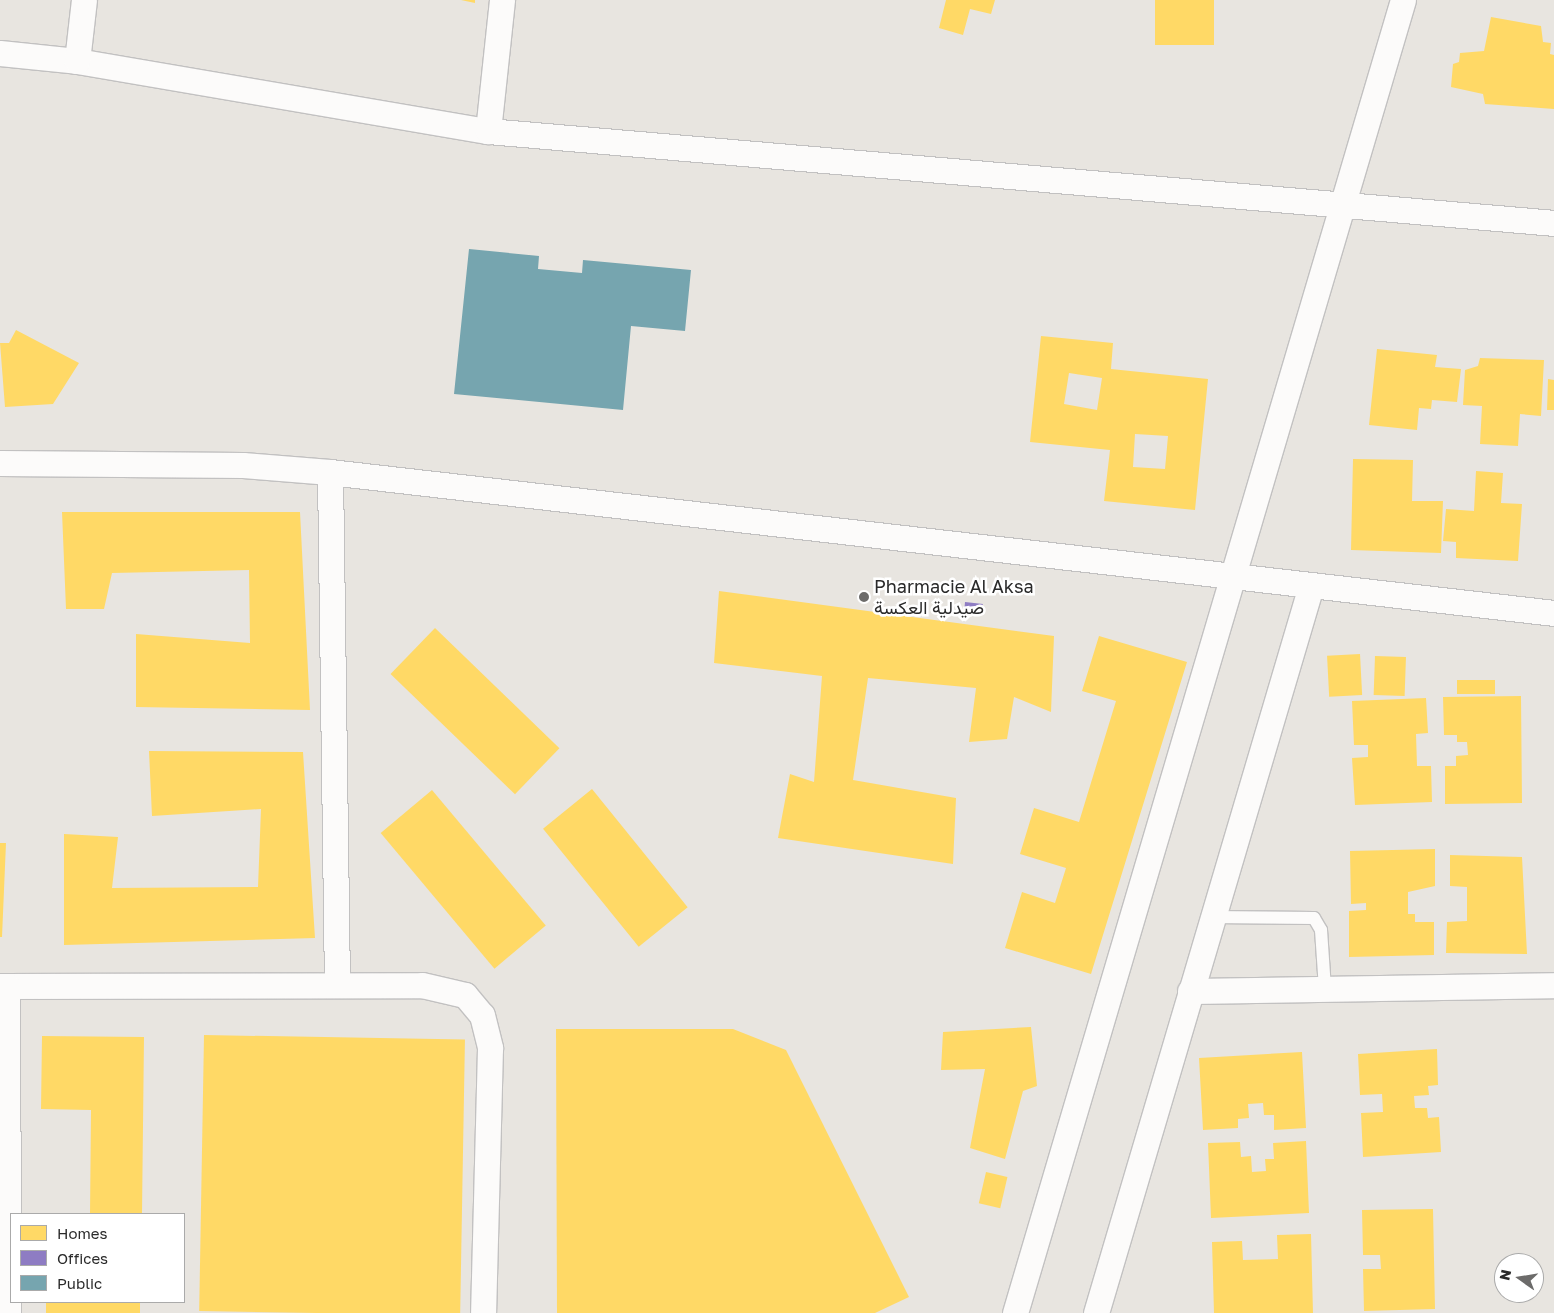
<!DOCTYPE html>
<html>
<head>
<meta charset="utf-8">
<style>
  body { margin:0 }
  #map { position:relative; width:1554px; height:1313px; overflow:hidden; background:#e8e5e0; font-family:"Golos Text",Vazirmatn,sans-serif }
  div>[style] { position:absolute }
  .homes>* { inset:0; background:#ffd966; transform-origin:0 0 }
  .offices>* { inset:0; background:#8e7cc3 }
  .public>* { inset:0; background:#76a5af }
  .roads { filter:drop-shadow(1px 0 #c2c1c1) drop-shadow(-1px 0 #c2c1c1) drop-shadow(0 1px #c2c1c1) drop-shadow(0 -1px #c2c1c1) }
  .service>* { height:12px; margin:-6px; padding:0 6px; transform-origin:6px; border-radius:6px; background:#fcfbfa }
  .minor>* { height:25px; margin:-12.5px; padding:0 12.5px; transform-origin:12.5px; border-radius:12.5px; background:#fcfbfa }
  .dots>* { width:14px; height:14px; translate:-50% -50%; box-sizing:border-box; border:2px solid #fff; border-radius:50% }
  span { translate:-50% -50%; white-space:nowrap; text-align:center; line-height:1.15; -webkit-text-stroke:5px #fff; paint-order:stroke }
  .poi-label { font-size:18px; color:#2a2a2a }
  .left { translate:0 -50%; text-align:left }
  .legend { position:absolute; left:10px; top:1213px; width:175px; height:90px; box-sizing:border-box; background:#fff; border:1px solid #aaa; margin:0; padding:6px 9px; list-style:none; font-size:15px; color:#2a2a2a }
  .legend li { display:flex; align-items:center; gap:10px; height:25px }
  .legend b { width:25px; border:1px solid #aaa }
  .north { position:absolute; left:1494px; top:1253px; width:50px; height:50px; box-sizing:border-box; background:#fff; border:1px solid #aaa; border-radius:50%; rotate:283deg; font-size:14px; font-weight:700; line-height:20px; text-align:center; color:#2a2a2a }
  .north::after { content:''; display:block; margin:auto; width:18px; height:22px; background:#6c6b6a; clip-path:polygon(50% 0,100% 100%,50% 72%,0 100%) }
</style>
</head>
<body>
<div id="map">
  <div class="homes">
    <div style="clip-path:polygon(461px 0,475px 0,475px 3px)"></div>
    <div style="clip-path:polygon(946px 0,995px 0,991px 14px,970px 9px,963px 35px,939px 28px)"></div>
    <div style="left:1155px;top:0;width:59px;height:45px"></div>
    <div style="clip-path:polygon(1491px 17px,1541px 26px,1543px 42px,1551px 43px,1550px 54px,1554px 55px,1554px 109px,1485px 104px,1483px 94px,1451px 87px,1453px 64px,1459px 62px,1460px 53px,1484px 51px)"></div>
    <div style="clip-path:polygon(16px 330px,79px 363px,53px 404px,5px 407px,0 343px,9px 343px)"></div>
    <div style="clip-path:polygon(evenodd,1041px 336px,1113px 343px,1111px 369px,1208px 379px,1195px 510px,1104px 501px,1110px 450px,1030px 442px,1041px 336px,1069px 373px,1102px 378px,1097px 410px,1064px 404px,1069px 373px,1041px 336px,1135px 434px,1168px 436px,1165px 469px,1133px 467px,1135px 434px)"></div>
    <div style="clip-path:polygon(1377px 349px,1437px 355px,1435px 367px,1461px 369px,1457px 402px,1432px 400px,1431px 409px,1419px 408px,1417px 430px,1369px 425px)"></div>
    <div style="clip-path:polygon(1480px 358px,1544px 360px,1541px 416px,1520px 414px,1518px 446px,1480px 444px,1482px 406px,1463px 405px,1465px 370px,1478px 366px)"></div>
    <div style="clip-path:polygon(1548px 379px,1554px 380px,1554px 410px,1547px 410px)"></div>
    <div style="clip-path:polygon(1353px 459px,1413px 460px,1412px 501px,1443px 501px,1441px 553px,1351px 550px)"></div>
    <div style="clip-path:polygon(1476px 471px,1503px 473px,1501px 503px,1522px 504px,1518px 561px,1456px 558px,1456px 542px,1443px 541px,1446px 509px,1474px 511px)"></div>
    <div style="clip-path:polygon(62px 512px,300px 512px,310px 710px,136px 707px,136px 634px,250px 643px,249px 570px,112px 573px,104px 609px,66px 609px)"></div>
    <div style="clip-path:polygon(719px 591px,1054px 636px,1051px 712px,1014px 697px,1007px 739px,969px 742px,976px 688px,868px 678px,853px 780px,956px 798px,953px 864px,778px 838px,790px 774px,814px 782px,822px 676px,714px 663px)"></div>
    <div style="left:435px;top:628px;width:173px;height:64px;rotate:44deg"></div>
    <div style="clip-path:polygon(1099px 636px,1187px 662px,1091px 974px,1005px 948px,1022px 892px,1055px 903px,1066px 868px,1020px 854px,1034px 808px,1079px 822px,1116px 701px,1082px 691px)"></div>
    <div style="left:1360px;top:654px;width:41px;height:33px;rotate:87deg"></div>
    <div style="left:1375px;top:656px;width:31px;height:39px;rotate:2deg"></div>
    <div style="left:1457px;top:680px;width:38px;height:14px"></div>
    <div style="clip-path:polygon(1521px 696px,1522px 803px,1445px 804px,1445px 766px,1456px 766px,1456px 756px,1468px 755px,1467px 742px,1457px 742px,1457px 735px,1444px 735px,1443px 697px)"></div>
    <div style="clip-path:polygon(1426px 698px,1428px 733px,1416px 734px,1417px 766px,1431px 766px,1432px 802px,1355px 805px,1352px 758px,1368px 757px,1368px 745px,1354px 745px,1352px 701px)"></div>
    <div style="clip-path:polygon(149px 751px,303px 752px,315px 938px,64px 945px,64px 834px,118px 837px,112px 888px,258px 887px,261px 809px,152px 816px)"></div>
    <div style="left:592px;top:789px;width:152px;height:63px;rotate:51deg"></div>
    <div style="left:432px;top:790px;width:177px;height:67px;rotate:50deg"></div>
    <div style="clip-path:polygon(0 843px,6px 843px,2px 937px,0 937px)"></div>
    <div style="clip-path:polygon(1435px 849px,1435px 886px,1408px 892px,1408px 914px,1415px 914px,1415px 922px,1434px 922px,1434px 955px,1349px 957px,1349px 911px,1366px 910px,1366px 903px,1351px 904px,1350px 851px)"></div>
    <div style="clip-path:polygon(1450px 855px,1522px 857px,1527px 954px,1446px 953px,1447px 922px,1467px 921px,1467px 887px,1450px 886px)"></div>
    <div style="clip-path:polygon(1031px 1027px,1037px 1086px,1023px 1091px,1005px 1159px,970px 1148px,985px 1069px,941px 1070px,943px 1032px)"></div>
    <div style="clip-path:polygon(556px 1029px,733px 1029px,786px 1050px,909px 1297px,875px 1313px,557px 1313px)"></div>
    <div style="left:204px;top:1035px;width:261px;height:276px;rotate:1deg"></div>
    <div style="clip-path:polygon(42px 1036px,144px 1037px,142px 1214px,90px 1214px,91px 1110px,41px 1109px)"></div>
    <div style="clip-path:polygon(1437px 1049px,1438px 1085px,1428px 1086px,1429px 1095px,1414px 1096px,1415px 1108px,1427px 1108px,1428px 1118px,1439px 1117px,1441px 1152px,1363px 1157px,1361px 1113px,1383px 1112px,1382px 1094px,1360px 1095px,1358px 1054px)"></div>
    <div style="clip-path:polygon(1302px 1052px,1306px 1128px,1274px 1130px,1274px 1115px,1264px 1115px,1263px 1103px,1248px 1104px,1249px 1118px,1238px 1119px,1238px 1128px,1203px 1130px,1199px 1058px)"></div>
    <div style="clip-path:polygon(1306px 1141px,1309px 1213px,1211px 1218px,1208px 1143px,1240px 1142px,1241px 1157px,1251px 1156px,1252px 1172px,1266px 1171px,1265px 1159px,1274px 1159px,1273px 1143px)"></div>
    <div style="left:986px;top:1172px;width:22px;height:32px;rotate:13deg"></div>
    <div style="clip-path:polygon(1433px 1209px,1435px 1309px,1364px 1311px,1363px 1269px,1381px 1269px,1380px 1255px,1363px 1255px,1362px 1210px)"></div>
    <div style="clip-path:polygon(1311px 1234px,1313px 1313px,1214px 1313px,1212px 1242px,1242px 1241px,1243px 1260px,1278px 1259px,1277px 1235px)"></div>
    <div style="left:46px;top:1302px;width:94px;height:11px"></div>
  </div>
  <div class="offices">
    <div style="clip-path:polygon(965px 602px,983px 604px,977px 616px,964px 613px)"></div>
  </div>
  <div class="public">
    <div style="clip-path:polygon(469px 249px,539px 256px,538px 269px,582px 273px,583px 260px,691px 270px,685px 331px,631px 326px,623px 410px,454px 394px)"></div>
  </div>
  <div class="roads">
    <div class="service">
      <div style="left:1211px;top:917px;width:103px;rotate:0.6deg"></div>
      <div style="left:1314px;top:918px;width:14px;rotate:60deg"></div>
      <div style="left:1321px;top:930px;width:59px;rotate:86.1deg"></div>
    </div>
    <div class="minor">
      <div style="left:0;top:53px;width:77px;rotate:5.9deg"></div>
      <div style="left:77px;top:61px;width:417px;rotate:9.7deg"></div>
      <div style="left:488px;top:131px;width:1070px;rotate:4.93deg"></div>
      <div style="left:77px;top:61px;width:61px;rotate:-83.5deg"></div>
      <div style="left:488px;top:131px;width:132px;rotate:-83.9deg"></div>
      <div style="left:0;top:463px;width:243px;rotate:0.5deg"></div>
      <div style="left:243px;top:465px;width:87px;rotate:4.6deg"></div>
      <div style="left:330px;top:472px;width:1232px;rotate:6.57deg"></div>
      <div style="left:330px;top:472px;width:511px;rotate:89.22deg"></div>
      <div style="left:0;top:986px;width:422px;rotate:-0.1deg"></div>
      <div style="left:422px;top:985px;width:44px;rotate:13.1deg"></div>
      <div style="left:465px;top:995px;width:26px;rotate:50deg"></div>
      <div style="left:482px;top:1015px;width:34px;rotate:76deg"></div>
      <div style="left:490px;top:1048px;width:265px;rotate:91.5deg"></div>
      <div style="left:7px;top:986px;width:327px;rotate:89.8deg"></div>
      <div style="left:1190px;top:991px;width:364px;rotate:-0.9deg"></div>
      <div style="left:1015px;top:1313px;width:1369px;rotate:-73.54deg"></div>
      <div style="left:1096px;top:1313px;width:758px;rotate:-73.53deg"></div>
    </div>
  </div>
  <div class="dots">
    <div style="left:864px;top:597px;background:#6c6b6a"></div>
  </div>
  <div class="poi-label">
    <span class="left" style="left:874px;top:597px">Pharmacie Al Aksa<br>صيدلية العكسة</span>
  </div>
  <ul class="legend">
  <li><b style="height:14px;background:#ffd966"></b>Homes</li>
  <li><b style="height:14px;background:#8e7cc3"></b>Offices</li>
  <li><b style="height:14px;background:#76a5af"></b>Public</li>
  </ul>
  <div class="north">N</div>
</div>
</body>
</html>
